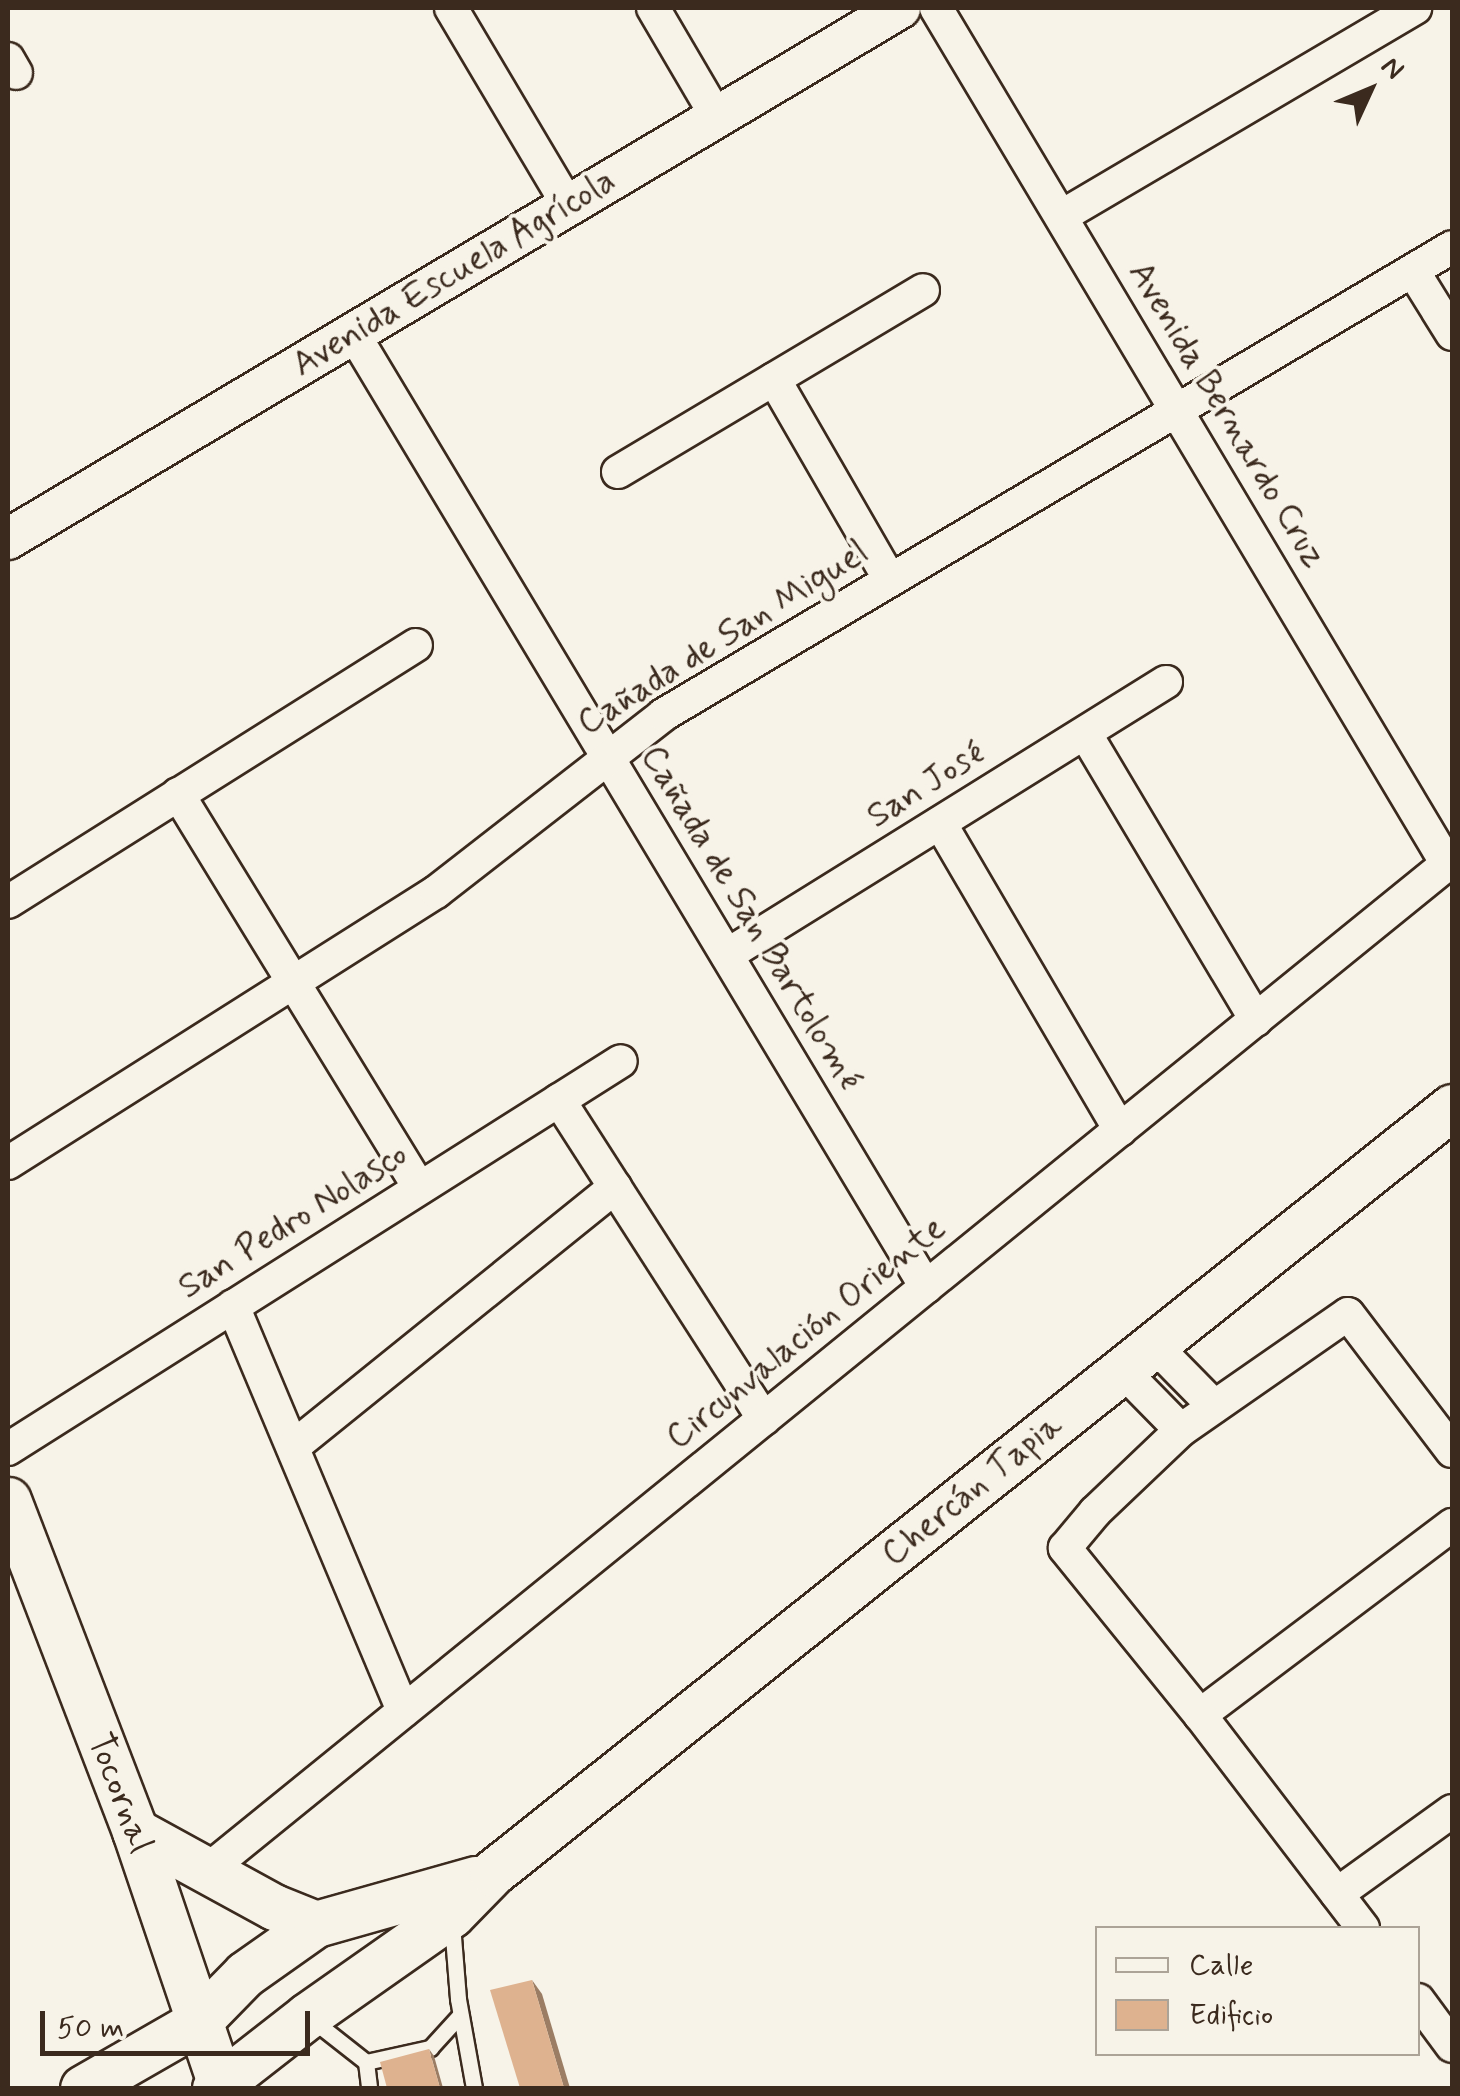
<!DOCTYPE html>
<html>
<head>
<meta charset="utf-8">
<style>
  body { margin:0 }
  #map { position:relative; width:1460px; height:2096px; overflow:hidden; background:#f7f3e8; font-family:Mynerve,sans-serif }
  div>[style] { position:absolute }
  .roads { filter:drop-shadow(2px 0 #3b2a1e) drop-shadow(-2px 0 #3b2a1e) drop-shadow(0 2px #3b2a1e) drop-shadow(0 -2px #3b2a1e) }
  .service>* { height:15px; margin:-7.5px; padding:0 7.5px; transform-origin:7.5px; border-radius:7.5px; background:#f7f3e8 }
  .minor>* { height:32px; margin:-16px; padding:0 16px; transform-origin:16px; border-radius:16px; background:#f7f3e8 }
  .tertiary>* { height:40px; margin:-20px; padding:0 20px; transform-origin:20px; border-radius:20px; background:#f7f3e8 }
  .secondary>* { height:45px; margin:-22.5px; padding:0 22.5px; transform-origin:22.5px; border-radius:22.5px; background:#f7f3e8 }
  .shaded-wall>* { inset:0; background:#9b7d64 }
  .building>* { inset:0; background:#deb28f }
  span { translate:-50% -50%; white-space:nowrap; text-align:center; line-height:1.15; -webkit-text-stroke:8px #f7f3e8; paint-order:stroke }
  .street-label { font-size:35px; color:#3b2a1e }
  .frame { position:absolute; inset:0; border:10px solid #3b2a1e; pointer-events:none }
  .legend { position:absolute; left:1095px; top:1926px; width:325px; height:130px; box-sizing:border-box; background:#f7f3e8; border:2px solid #aca397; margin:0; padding:12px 18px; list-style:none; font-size:30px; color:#3b2a1e }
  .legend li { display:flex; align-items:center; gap:20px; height:50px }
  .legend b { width:50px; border:2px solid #aca397 }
  .north { position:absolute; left:1320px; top:40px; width:100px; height:100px; -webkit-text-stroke:8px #f7f3e8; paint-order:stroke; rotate:46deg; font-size:28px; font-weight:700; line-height:40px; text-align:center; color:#3b2a1e }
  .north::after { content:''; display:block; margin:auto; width:35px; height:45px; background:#3b2a1e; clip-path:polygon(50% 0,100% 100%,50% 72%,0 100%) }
  .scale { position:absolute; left:40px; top:2011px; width:270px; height:45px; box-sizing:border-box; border:5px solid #3b2a1e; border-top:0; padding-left:12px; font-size:30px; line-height:35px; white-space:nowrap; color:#3b2a1e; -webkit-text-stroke:8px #f7f3e8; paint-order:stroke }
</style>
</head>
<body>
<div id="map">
  <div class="roads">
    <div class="service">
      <div style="left:452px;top:1924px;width:75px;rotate:85.4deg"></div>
      <div style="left:458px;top:1999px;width:90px;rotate:79.8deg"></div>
      <div style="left:310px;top:2018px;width:71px;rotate:38.2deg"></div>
      <div style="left:366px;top:2062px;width:26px;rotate:83deg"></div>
      <div style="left:366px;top:2062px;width:66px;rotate:-12.3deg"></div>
      <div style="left:430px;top:2048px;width:45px;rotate:-47.7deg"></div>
    </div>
    <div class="minor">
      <div style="left:451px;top:8px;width:229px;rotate:59.3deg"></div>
      <div style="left:653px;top:8px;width:126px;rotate:59.6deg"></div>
      <div style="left:936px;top:8px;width:997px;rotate:59.16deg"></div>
      <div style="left:8px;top:59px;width:16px;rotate:60deg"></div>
      <div style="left:1062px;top:216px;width:410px;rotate:-30.5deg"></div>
      <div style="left:1413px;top:271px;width:74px;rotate:58.2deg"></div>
      <div style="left:353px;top:333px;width:1113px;rotate:59.01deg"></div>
      <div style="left:774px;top:379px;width:232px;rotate:60deg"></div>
      <div style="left:618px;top:472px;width:355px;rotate:-30.8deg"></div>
      <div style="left:1085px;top:733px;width:334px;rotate:59.2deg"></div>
      <div style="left:178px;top:794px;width:462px;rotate:58.5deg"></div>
      <div style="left:940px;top:823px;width:356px;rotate:59.6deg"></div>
      <div style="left:8px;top:902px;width:482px;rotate:-32.2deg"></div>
      <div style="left:727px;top:955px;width:517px;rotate:-31.88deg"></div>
      <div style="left:559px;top:1100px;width:379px;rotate:57.3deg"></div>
      <div style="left:8px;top:1163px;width:507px;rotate:-32.34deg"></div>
      <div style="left:436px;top:892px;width:288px;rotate:-37.9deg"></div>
      <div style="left:663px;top:715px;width:917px;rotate:-30.67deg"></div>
      <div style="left:233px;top:1306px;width:439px;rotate:67.2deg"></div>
      <div style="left:1154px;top:1345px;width:86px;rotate:45.5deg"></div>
      <div style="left:1122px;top:1370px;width:84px;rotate:45.5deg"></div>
      <div style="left:293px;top:1447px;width:414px;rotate:-38.9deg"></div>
      <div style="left:8px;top:1449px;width:725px;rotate:-32.33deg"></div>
      <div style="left:1200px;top:1715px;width:316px;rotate:-37deg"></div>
      <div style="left:209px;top:1869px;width:1601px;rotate:-39.07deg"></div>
      <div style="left:1337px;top:1894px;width:142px;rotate:-35.8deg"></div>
      <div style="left:1363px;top:1928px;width:268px;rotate:-127.4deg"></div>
      <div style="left:1200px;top:1715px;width:215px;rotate:-129deg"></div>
      <div style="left:1065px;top:1548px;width:47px;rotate:-50.2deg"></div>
      <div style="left:1095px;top:1512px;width:119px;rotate:-43.6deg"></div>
      <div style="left:1181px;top:1430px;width:203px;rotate:-34.8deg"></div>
      <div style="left:1348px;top:1314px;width:172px;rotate:52.8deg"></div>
      <div style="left:1418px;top:2000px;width:57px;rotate:53.5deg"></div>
    </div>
    <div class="tertiary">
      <div style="left:8px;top:539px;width:1038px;rotate:-30.76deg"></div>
    </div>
    <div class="secondary">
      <div style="left:8px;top:1500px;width:355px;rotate:69deg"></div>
      <div style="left:135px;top:1831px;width:271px;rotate:71.3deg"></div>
      <div style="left:135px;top:1831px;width:158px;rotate:28.7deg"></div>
      <div style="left:274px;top:1907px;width:45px;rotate:22deg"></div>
      <div style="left:83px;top:2088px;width:133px;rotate:-29.9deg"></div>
      <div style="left:198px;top:2022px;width:67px;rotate:-45.6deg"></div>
      <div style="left:245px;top:1974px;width:87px;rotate:-35.2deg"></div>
      <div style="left:316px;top:1924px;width:165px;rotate:-15.8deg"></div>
      <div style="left:215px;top:2088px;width:117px;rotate:-38deg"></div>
      <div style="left:307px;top:2016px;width:177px;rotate:-35.1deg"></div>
      <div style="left:452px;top:1914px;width:57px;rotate:-45.7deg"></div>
      <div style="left:492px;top:1873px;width:1228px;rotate:-38.59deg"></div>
    </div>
  </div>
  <div class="shaded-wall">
    <div style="clip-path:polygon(532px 1980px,542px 1994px,570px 2088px,564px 2088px)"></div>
    <div style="clip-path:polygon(429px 2049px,434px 2056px,443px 2088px,440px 2088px)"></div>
  </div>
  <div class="building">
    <div style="clip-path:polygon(532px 1980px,564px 2088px,520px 2088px,490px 1990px)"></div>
    <div style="clip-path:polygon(429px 2049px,440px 2088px,387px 2088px,380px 2062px)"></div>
  </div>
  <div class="street-label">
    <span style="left:454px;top:273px;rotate:-31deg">Avenida Escuela Agrícola</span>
    <span style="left:1227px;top:415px;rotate:59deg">Avenida Bernardo Cruz</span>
    <span style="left:723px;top:638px;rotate:-32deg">Cañada de San Miguel</span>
    <span style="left:926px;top:785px;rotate:-32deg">San José</span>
    <span style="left:751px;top:918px;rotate:59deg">Cañada de San Bartolomé</span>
    <span style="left:293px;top:1221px;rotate:-32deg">San Pedro Nolasco</span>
    <span style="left:806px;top:1333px;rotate:-39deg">Circunvalación Oriente</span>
    <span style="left:972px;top:1490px;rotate:-39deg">Chercán Tapia</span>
    <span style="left:120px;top:1793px;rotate:69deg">Tocornal</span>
  </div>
  <div class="frame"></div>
  <ul class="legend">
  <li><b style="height:12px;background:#f7f3e8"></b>Calle</li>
  <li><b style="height:28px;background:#deb28f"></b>Edificio</li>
  </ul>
  <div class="north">N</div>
  <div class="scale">50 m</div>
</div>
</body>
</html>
